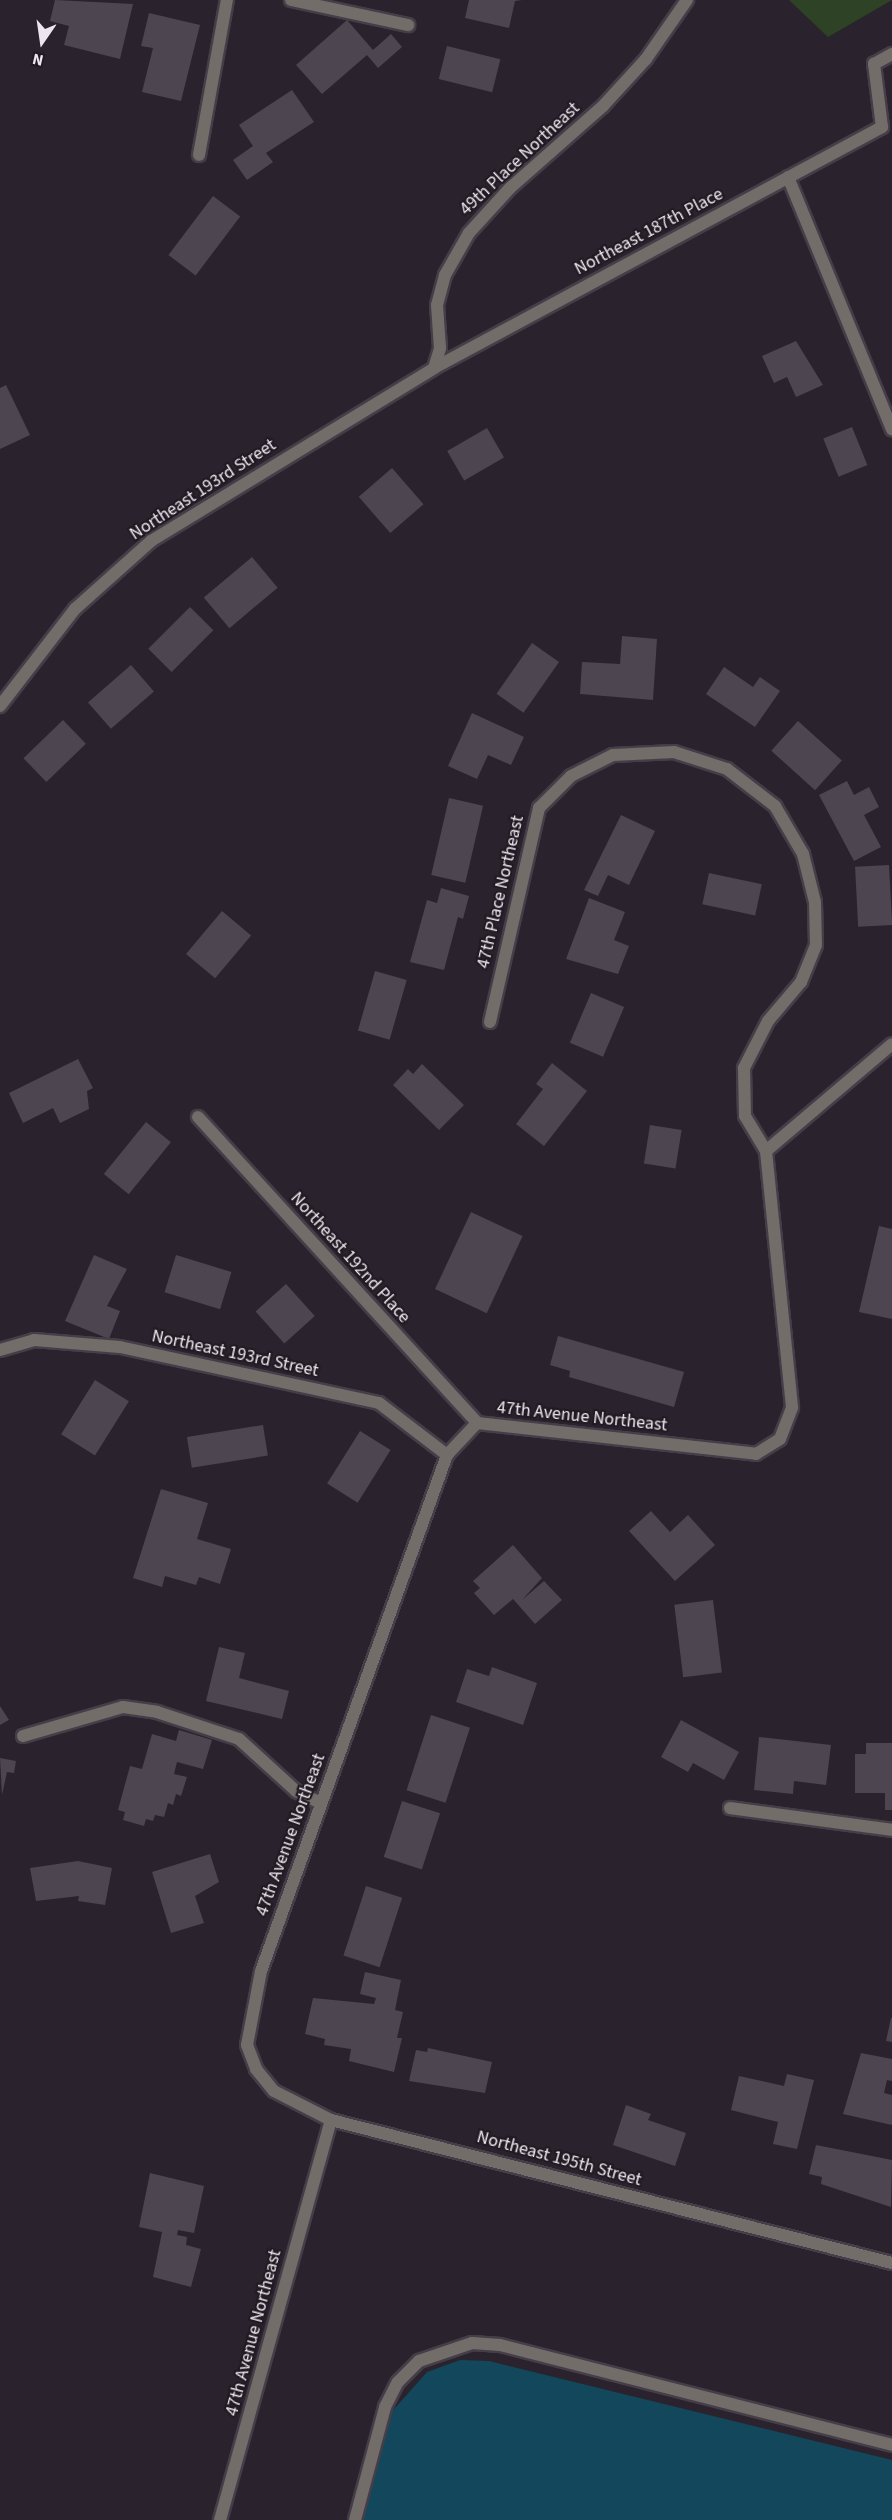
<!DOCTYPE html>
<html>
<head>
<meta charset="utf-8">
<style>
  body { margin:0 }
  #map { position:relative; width:892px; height:2520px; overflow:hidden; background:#2a232d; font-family:"Source Sans 3",sans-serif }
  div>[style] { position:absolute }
  .green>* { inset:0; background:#2e4325 }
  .water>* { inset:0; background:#12475c }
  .building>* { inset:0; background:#4d454f; transform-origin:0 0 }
  .roads { filter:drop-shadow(2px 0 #453e48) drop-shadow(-2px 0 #453e48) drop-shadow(0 2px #453e48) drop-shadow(0 -2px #453e48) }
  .service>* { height:12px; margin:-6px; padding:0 6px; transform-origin:6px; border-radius:6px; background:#726d69 }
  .minor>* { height:12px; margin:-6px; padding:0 6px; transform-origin:6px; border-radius:6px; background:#726d69 }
  .tertiary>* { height:12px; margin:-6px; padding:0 6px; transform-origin:6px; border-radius:6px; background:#726d69 }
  span { translate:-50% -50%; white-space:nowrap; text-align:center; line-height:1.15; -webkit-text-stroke:4.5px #211a23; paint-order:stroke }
  .street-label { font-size:18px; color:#ece7ee }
  .north { position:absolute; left:12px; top:12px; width:60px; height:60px; -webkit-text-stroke:4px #211a23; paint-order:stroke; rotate:193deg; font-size:16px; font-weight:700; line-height:24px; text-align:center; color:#ece7ee }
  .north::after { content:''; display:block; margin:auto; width:21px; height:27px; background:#ece7ee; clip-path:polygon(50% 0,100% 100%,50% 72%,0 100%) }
</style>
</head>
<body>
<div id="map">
  <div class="green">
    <div style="clip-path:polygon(789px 0,892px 0,828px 37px)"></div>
  </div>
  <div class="water">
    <div style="clip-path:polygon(460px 2360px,489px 2361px,892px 2460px,892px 2520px,362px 2520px,387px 2417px,427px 2372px)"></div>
  </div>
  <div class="building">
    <div style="clip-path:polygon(55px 0,133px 4px,120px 59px,64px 45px,69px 26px,50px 21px)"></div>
    <div style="clip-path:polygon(469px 0,522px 0,515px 1px,509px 28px,465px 18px)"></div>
    <div style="clip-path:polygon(149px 13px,200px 25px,181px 101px,142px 92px,153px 48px,141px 46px)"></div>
    <div style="clip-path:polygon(347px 20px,373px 50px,391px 34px,402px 47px,378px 68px,367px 55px,322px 94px,296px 65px)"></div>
    <div style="left:447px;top:46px;width:55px;height:34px;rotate:14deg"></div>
    <div style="clip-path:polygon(292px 90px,314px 122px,266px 153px,273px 162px,247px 180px,233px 160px,253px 146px,239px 125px)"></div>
    <div style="left:213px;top:196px;width:34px;height:74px;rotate:37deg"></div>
    <div style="clip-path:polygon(796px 341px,823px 385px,796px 397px,787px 377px,774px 383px,762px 356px)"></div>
    <div style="clip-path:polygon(6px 385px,30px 435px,0 449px,0 388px)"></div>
    <div style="left:852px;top:427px;width:41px;height:31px;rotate:68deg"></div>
    <div style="left:487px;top:428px;width:34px;height:46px;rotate:60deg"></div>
    <div style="left:392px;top:468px;width:48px;height:44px;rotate:49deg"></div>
    <div style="left:252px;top:557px;width:40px;height:63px;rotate:50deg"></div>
    <div style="left:190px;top:607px;width:33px;height:59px;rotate:45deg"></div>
    <div style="clip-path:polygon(622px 636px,657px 639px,653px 700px,580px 694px,582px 662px,620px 664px)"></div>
    <div style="left:532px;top:643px;width:33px;height:62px;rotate:35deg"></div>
    <div style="left:131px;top:665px;width:35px;height:57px;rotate:49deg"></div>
    <div style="clip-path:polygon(724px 667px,753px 687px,760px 677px,780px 691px,755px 727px,706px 694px)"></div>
    <div style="clip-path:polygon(472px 713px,524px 737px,511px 765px,488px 755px,477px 779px,448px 766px)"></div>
    <div style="left:63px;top:720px;width:33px;height:55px;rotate:46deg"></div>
    <div style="left:798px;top:721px;width:59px;height:40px;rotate:42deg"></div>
    <div style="clip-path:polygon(847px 781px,854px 795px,869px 787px,879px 807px,864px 815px,881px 847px,854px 861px,819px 795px)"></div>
    <div style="left:449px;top:798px;width:35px;height:79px;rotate:13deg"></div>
    <div style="clip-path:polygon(621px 815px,655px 831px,629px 885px,608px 875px,598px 896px,584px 890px)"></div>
    <div style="left:889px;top:865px;width:60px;height:34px;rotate:87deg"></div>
    <div style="left:709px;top:873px;width:54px;height:32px;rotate:12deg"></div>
    <div style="clip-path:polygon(441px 888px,469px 896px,463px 919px,458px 917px,444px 970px,410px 962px,427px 900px,437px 903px)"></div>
    <div style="clip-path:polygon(589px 898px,625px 912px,614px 940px,629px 946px,618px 974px,566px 959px)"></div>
    <div style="left:222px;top:911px;width:38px;height:56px;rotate:40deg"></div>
    <div style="left:375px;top:971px;width:33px;height:62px;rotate:16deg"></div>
    <div style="left:591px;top:993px;width:36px;height:54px;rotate:23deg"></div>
    <div style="clip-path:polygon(78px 1059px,93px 1088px,87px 1091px,89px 1109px,60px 1123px,53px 1108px,23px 1123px,9px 1093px)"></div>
    <div style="clip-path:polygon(552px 1063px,587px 1091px,544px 1146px,516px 1124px,543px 1089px,536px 1084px)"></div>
    <div style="clip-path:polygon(422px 1064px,464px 1105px,439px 1130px,393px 1085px,408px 1069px,413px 1074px)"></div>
    <div style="left:146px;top:1122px;width:32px;height:67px;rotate:39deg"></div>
    <div style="left:650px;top:1125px;width:32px;height:39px;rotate:9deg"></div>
    <div style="left:471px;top:1212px;width:57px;height:85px;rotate:25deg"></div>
    <div style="clip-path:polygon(879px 1226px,892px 1229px,892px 1319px,859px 1312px)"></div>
    <div style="clip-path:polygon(94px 1255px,127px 1269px,107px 1306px,120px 1311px,109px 1339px,65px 1321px)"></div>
    <div style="left:176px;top:1255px;width:58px;height:39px;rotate:17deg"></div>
    <div style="left:286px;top:1284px;width:43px;height:41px;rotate:48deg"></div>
    <div style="clip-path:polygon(558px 1336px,684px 1372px,674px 1407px,569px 1377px,570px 1371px,550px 1365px)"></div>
    <div style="left:95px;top:1380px;width:40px;height:64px;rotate:32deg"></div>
    <div style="left:263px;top:1425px;width:31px;height:77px;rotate:81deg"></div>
    <div style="left:360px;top:1431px;width:36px;height:62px;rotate:32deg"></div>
    <div style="clip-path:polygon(161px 1489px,208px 1503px,197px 1539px,231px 1549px,220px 1584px,199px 1577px,196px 1585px,165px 1576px,162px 1587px,133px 1578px)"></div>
    <div style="clip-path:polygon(651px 1511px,670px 1532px,688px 1515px,715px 1545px,675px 1581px,629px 1531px)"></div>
    <div style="clip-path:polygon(513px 1545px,542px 1578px,522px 1600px,544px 1581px,562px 1600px,535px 1624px,513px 1599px,494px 1615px,474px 1593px,480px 1588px,473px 1581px)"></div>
    <div style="left:713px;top:1600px;width:73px;height:39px;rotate:83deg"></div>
    <div style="clip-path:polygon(219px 1647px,245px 1653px,239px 1678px,289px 1691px,282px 1719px,206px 1701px)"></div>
    <div style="clip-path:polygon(492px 1667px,537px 1683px,523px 1725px,456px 1702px,467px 1669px,489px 1676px)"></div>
    <div style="clip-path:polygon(0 1706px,9px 1720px,0 1725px)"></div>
    <div style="left:431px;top:1715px;width:41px;height:79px;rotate:18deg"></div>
    <div style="clip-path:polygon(681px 1720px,739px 1752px,724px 1780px,693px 1763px,688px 1772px,661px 1757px)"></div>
    <div style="clip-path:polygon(179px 1730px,212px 1740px,203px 1769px,177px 1762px,174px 1774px,187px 1777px,181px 1796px,176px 1794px,173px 1805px,168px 1803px,164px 1817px,155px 1815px,153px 1821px,146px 1819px,144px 1826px,123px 1820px,125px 1812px,118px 1810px,130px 1766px,142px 1769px,152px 1734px,176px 1741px)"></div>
    <div style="clip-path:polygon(759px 1737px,831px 1745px,826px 1785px,794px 1781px,793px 1794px,754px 1790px)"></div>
    <div style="clip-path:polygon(866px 1743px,892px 1743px,892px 1810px,885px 1810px,885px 1793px,855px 1793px,855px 1754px,866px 1754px)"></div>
    <div style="clip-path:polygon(0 1758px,16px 1761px,14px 1773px,7px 1772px,2px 1795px)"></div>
    <div style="left:402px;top:1801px;width:40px;height:59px;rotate:18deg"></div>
    <div style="clip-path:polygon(210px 1854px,219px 1882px,195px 1896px,204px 1923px,171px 1933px,152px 1872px)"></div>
    <div style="clip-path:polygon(78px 1861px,112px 1868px,105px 1905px,78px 1901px,79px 1896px,36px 1901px,30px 1868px)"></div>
    <div style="left:366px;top:1886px;width:38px;height:73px;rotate:18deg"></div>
    <div style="clip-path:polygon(365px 1972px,401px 1980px,395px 2010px,403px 2012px,397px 2038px,402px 2038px,394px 2072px,349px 2061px,351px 2049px,324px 2045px,325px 2039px,305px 2034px,313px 1998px,374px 2004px,376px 1998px,360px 1994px)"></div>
    <div style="clip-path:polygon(891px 2018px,892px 2018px,892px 2042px,886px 2041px)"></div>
    <div style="clip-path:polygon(428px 2048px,492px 2062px,485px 2093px,409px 2081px,416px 2050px,427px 2052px)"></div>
    <div style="clip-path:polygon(861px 2053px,892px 2059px,892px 2081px,887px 2080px,884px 2093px,892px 2095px,892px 2125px,843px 2114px)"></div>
    <div style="clip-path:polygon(787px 2074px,814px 2080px,797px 2149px,773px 2144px,778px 2122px,731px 2110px,739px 2076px,784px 2086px)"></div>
    <div style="clip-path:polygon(626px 2105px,651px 2114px,648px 2120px,686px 2133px,675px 2166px,613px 2145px)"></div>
    <div style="clip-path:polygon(816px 2145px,892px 2160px,891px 2207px,821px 2184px,822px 2177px,809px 2174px)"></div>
    <div style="clip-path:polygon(150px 2173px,204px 2186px,194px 2233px,178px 2230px,177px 2235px,187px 2237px,186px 2245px,201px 2249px,191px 2287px,153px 2277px,162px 2232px,139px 2227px)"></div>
  </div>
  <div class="roads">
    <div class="service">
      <div style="left:291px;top:0;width:120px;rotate:12.1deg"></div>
      <div style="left:882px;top:127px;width:64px;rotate:-97.2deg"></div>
      <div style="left:874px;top:64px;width:21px;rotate:-29deg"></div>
      <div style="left:199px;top:155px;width:158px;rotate:-79.8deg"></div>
      <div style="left:23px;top:1736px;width:104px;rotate:-16.2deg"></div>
      <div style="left:123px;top:1707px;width:34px;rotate:8deg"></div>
      <div style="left:157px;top:1712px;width:86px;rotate:18.2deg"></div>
      <div style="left:239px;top:1739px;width:77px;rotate:42.4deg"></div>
      <div style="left:296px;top:1791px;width:28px;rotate:26deg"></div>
      <div style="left:355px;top:2520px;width:117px;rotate:-75.1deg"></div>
      <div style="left:385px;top:2407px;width:28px;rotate:-63deg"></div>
      <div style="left:398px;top:2382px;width:30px;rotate:-45deg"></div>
      <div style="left:419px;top:2361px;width:56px;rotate:-18.8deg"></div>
      <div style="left:472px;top:2343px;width:28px;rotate:4deg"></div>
      <div style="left:500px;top:2345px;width:405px;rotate:14.3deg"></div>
    </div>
    <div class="minor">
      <div style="left:788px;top:177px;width:273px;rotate:67.6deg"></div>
      <div style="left:434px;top:368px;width:509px;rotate:-28.28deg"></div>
      <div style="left:490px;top:1022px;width:220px;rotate:-77.1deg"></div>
      <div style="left:539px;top:808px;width:45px;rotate:-45deg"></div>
      <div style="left:571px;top:776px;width:47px;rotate:-26.6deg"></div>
      <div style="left:613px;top:755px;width:61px;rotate:-2.8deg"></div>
      <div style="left:674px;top:752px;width:56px;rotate:17.8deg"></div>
      <div style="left:727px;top:769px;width:61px;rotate:37.6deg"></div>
      <div style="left:775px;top:806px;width:56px;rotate:59.7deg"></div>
      <div style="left:803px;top:854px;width:49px;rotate:76deg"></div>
      <div style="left:815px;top:902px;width:43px;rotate:88.7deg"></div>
      <div style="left:816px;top:945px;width:40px;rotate:112deg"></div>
      <div style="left:801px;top:982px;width:51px;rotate:130.2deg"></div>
      <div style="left:768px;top:1021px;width:53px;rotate:117.1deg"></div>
      <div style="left:744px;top:1068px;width:48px;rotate:88.8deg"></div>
      <div style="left:745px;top:1116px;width:41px;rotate:59deg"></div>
      <div style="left:198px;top:1117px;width:414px;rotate:47.6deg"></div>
      <div style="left:0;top:1350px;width:35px;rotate:-16deg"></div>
      <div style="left:34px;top:1340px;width:86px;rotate:4.7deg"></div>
      <div style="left:120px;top:1347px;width:265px;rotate:12.2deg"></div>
      <div style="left:379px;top:1403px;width:86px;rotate:37.4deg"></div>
      <div style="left:477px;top:1423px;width:44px;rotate:133.2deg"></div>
      <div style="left:447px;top:1455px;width:548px;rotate:109.82deg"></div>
      <div style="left:261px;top:1971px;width:75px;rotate:100.7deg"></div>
      <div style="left:247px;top:2045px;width:26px;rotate:69deg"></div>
      <div style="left:256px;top:2069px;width:28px;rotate:51deg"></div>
      <div style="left:274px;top:2091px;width:64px;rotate:27deg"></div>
      <div style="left:331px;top:2120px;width:579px;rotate:14.3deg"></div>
      <div style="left:477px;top:1423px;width:281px;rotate:6.3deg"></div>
      <div style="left:756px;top:1454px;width:28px;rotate:-32deg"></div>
      <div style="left:780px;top:1439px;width:34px;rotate:-69deg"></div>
      <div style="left:792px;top:1407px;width:257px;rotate:-95.8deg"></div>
      <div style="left:766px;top:1151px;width:165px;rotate:-40.3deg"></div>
      <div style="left:730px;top:1808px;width:163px;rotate:7.7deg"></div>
    </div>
    <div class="tertiary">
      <div style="left:0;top:706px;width:123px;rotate:-52.3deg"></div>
      <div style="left:75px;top:609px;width:102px;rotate:-41.8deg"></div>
      <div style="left:151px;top:541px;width:332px;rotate:-31.4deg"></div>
      <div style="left:434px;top:368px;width:21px;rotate:-73deg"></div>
      <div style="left:440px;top:348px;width:43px;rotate:-94deg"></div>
      <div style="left:437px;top:305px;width:31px;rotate:-75deg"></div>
      <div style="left:445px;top:275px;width:48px;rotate:-60.3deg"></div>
      <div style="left:469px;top:233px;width:61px;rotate:-47.7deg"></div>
      <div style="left:510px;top:188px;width:124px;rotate:-41.4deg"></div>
      <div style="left:603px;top:106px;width:64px;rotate:-47.5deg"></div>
      <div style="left:646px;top:59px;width:72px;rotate:-55.2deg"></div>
      <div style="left:220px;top:2520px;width:415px;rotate:-74.5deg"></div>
    </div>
  </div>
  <div class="street-label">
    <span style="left:520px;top:159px;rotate:-43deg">49th Place Northeast</span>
    <span style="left:649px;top:232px;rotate:-28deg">Northeast 187th Place</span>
    <span style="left:203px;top:490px;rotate:-33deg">Northeast 193rd Street</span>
    <span style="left:501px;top:892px;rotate:-77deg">47th Place Northeast</span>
    <span style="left:350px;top:1258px;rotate:48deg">Northeast 192nd Place</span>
    <span style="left:235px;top:1354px;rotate:12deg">Northeast 193rd Street</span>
    <span style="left:582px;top:1417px;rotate:6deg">47th Avenue Northeast</span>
    <span style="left:291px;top:1835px;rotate:-70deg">47th Avenue Northeast</span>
    <span style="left:559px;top:2159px;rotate:15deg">Northeast 195th Street</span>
    <span style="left:254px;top:2333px;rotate:-75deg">47th Avenue Northeast</span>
  </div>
  <div class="north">N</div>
</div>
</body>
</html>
